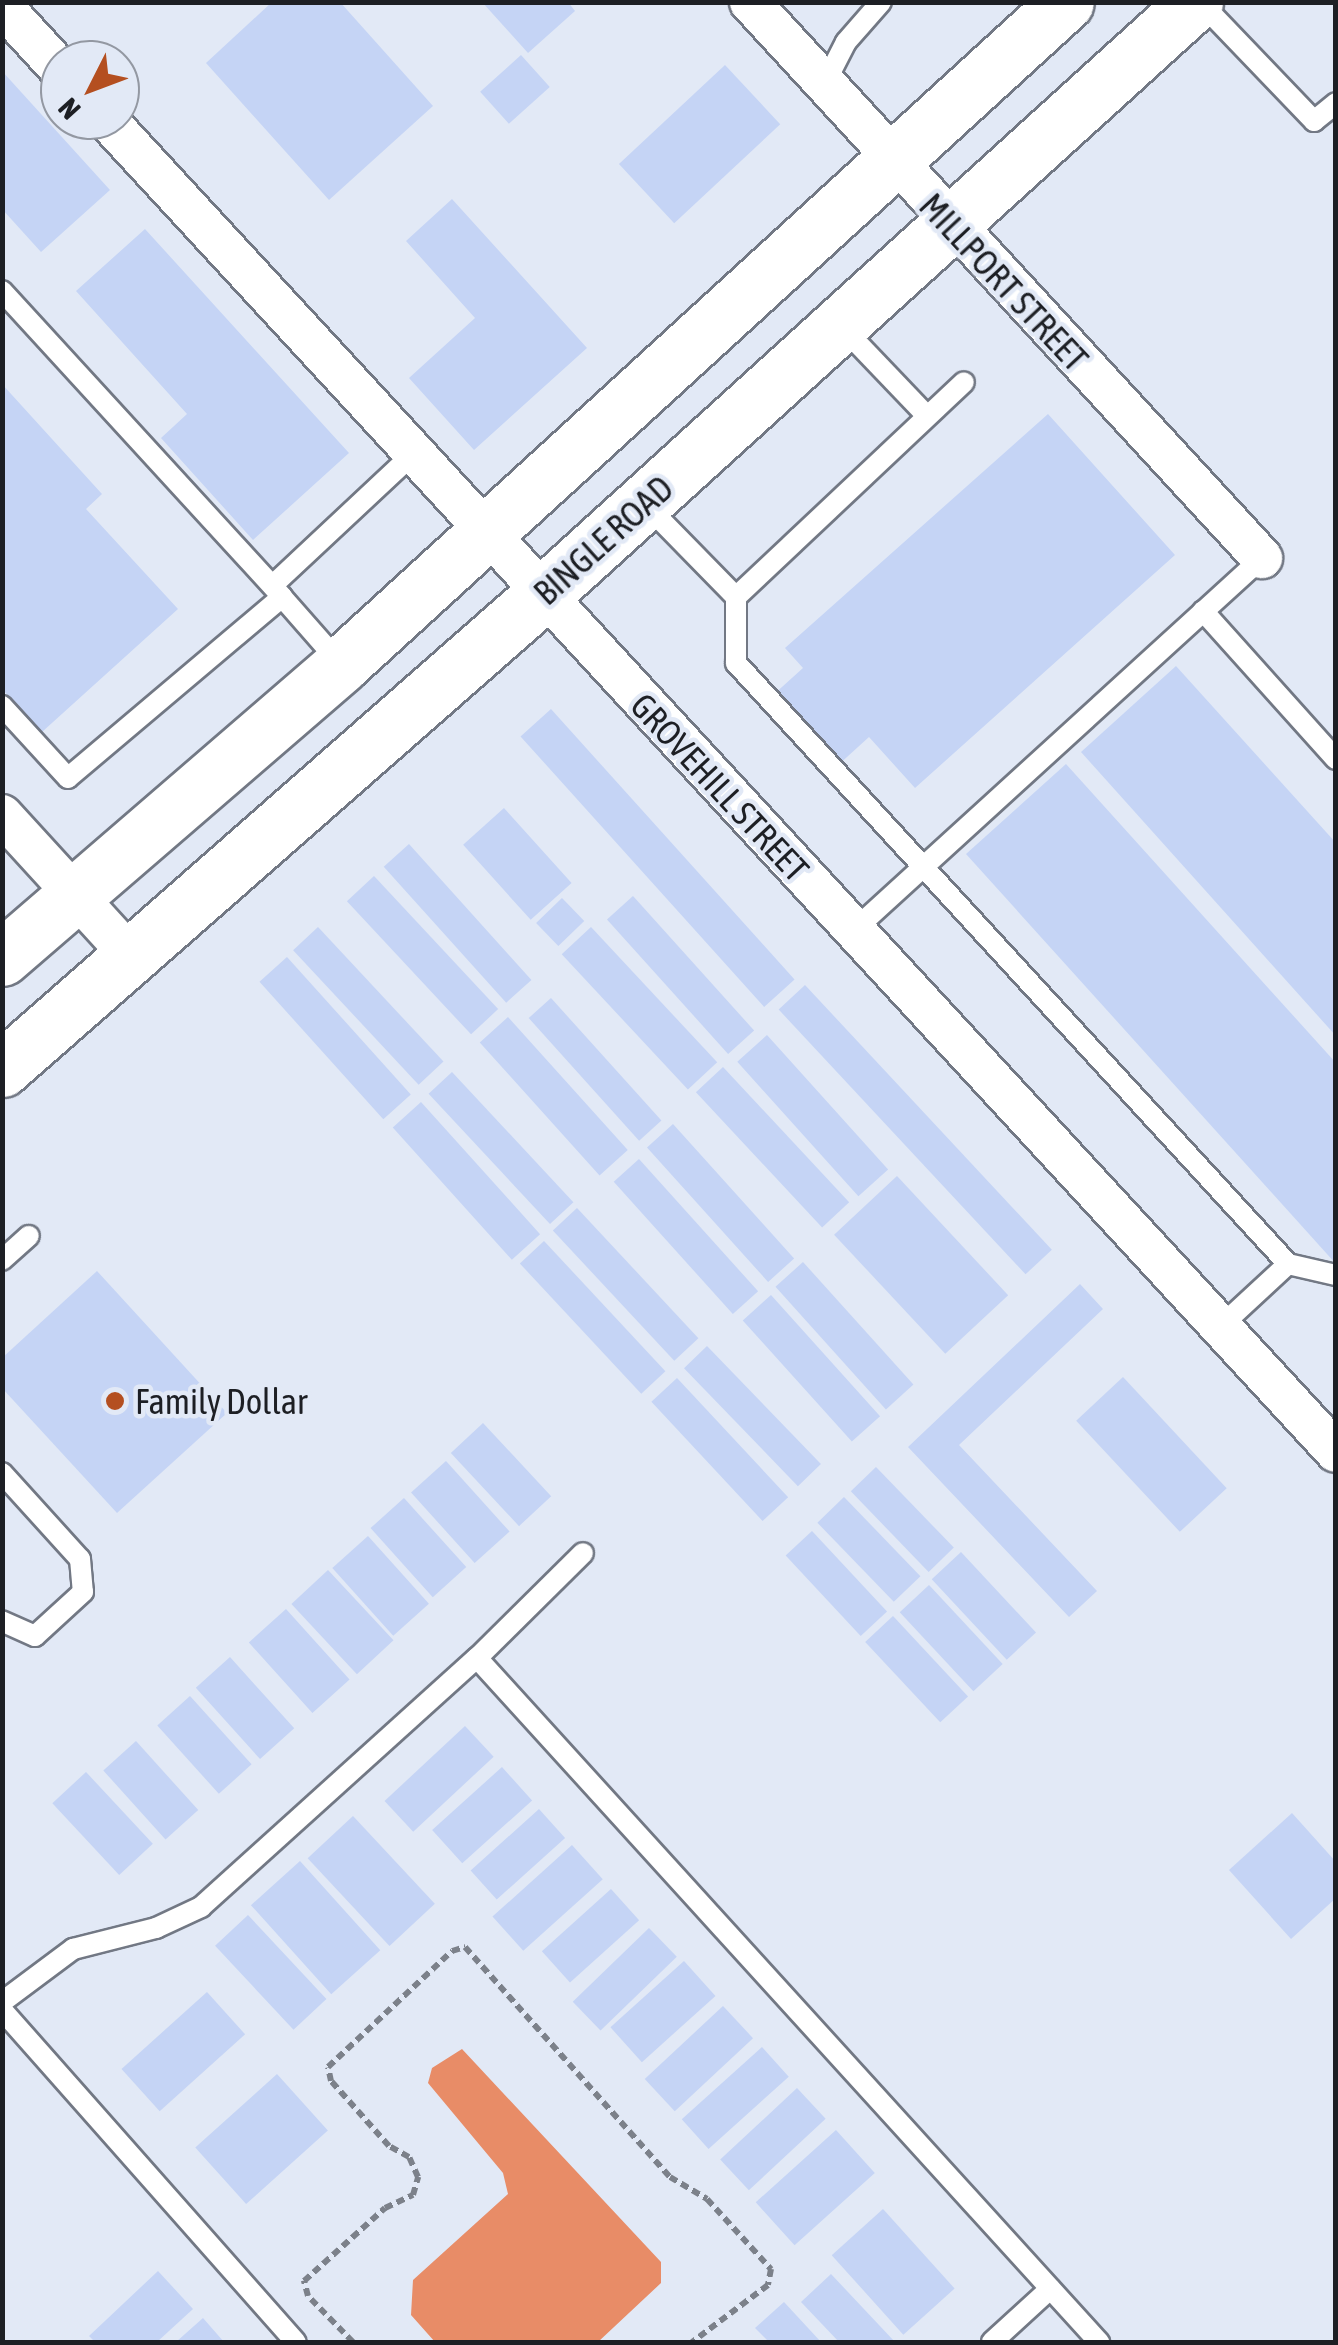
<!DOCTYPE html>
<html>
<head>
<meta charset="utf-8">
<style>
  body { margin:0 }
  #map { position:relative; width:1338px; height:2345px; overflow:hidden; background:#e2e9f6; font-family:"Asap Condensed",sans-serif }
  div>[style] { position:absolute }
  .water>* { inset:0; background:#e88c67 }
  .building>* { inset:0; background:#c5d4f5; transform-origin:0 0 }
  .path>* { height:6px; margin-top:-3px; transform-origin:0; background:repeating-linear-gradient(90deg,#7c818a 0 8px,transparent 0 13px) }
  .roads { filter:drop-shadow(2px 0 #727884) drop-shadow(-2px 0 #727884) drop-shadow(0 2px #727884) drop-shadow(0 -2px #727884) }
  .lane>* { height:20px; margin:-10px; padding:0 10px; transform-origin:10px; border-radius:10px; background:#fff }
  .street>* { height:40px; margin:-20px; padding:0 20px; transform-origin:20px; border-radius:20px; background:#fff }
  .primary>* { height:55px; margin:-27.5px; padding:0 27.5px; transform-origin:27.5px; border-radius:27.5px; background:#fff }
  .dots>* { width:28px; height:28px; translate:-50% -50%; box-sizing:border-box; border:5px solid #e2e9f6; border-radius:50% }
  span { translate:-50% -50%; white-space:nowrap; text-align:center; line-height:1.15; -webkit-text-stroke:9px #e2e9f6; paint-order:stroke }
  .street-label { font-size:35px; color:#1d1f24 }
  .poi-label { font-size:35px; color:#1d1f24 }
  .left { translate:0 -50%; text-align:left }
  .frame { position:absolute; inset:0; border:5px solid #1d1f24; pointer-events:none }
  .north { position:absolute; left:40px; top:40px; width:100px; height:100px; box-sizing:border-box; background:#e2e9f6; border:2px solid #9398a2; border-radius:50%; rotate:228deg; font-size:28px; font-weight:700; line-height:40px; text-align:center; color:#1d1f24 }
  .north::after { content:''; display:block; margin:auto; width:35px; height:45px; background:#b44f20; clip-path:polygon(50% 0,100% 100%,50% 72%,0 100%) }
</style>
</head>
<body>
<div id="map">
  <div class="water">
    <div style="clip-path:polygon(462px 2049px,661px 2262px,661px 2283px,598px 2342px,435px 2342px,411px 2315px,413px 2280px,508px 2194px,503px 2173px,428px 2083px,432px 2068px)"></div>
  </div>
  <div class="building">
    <div style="clip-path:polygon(272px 2px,340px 2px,433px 106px,329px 200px,206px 63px)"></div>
    <div style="clip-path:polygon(482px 2px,568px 2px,575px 11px,528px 53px)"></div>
    <div style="left:521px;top:55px;width:43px;height:55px;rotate:48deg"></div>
    <div style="left:725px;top:65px;width:81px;height:145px;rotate:47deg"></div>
    <div style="clip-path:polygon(2px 71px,110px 190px,41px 252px,2px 209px)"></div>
    <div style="clip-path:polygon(452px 199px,587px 348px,474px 450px,409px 378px,475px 318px,406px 241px)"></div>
    <div style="clip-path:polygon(145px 229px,349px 453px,253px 540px,161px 438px,187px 414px,76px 291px)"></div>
    <div style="clip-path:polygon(2px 384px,102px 494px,86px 509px,178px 609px,42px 732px,2px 689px)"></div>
    <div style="clip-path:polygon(1048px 414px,1175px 555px,915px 788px,869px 737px,836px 767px,772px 696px,803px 668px,785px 648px)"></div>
    <div style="clip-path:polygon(1176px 666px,1336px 843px,1336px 1036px,1081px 752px)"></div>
    <div style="left:551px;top:709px;width:364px;height:41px;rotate:48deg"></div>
    <div style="clip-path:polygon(1066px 764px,1336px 1063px,1336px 1264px,966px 854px)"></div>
    <div style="left:504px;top:808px;width:101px;height:55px;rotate:48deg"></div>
    <div style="left:409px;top:844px;width:183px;height:34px;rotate:48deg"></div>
    <div style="left:374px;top:876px;width:182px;height:37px;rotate:47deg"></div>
    <div style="left:633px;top:896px;width:181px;height:35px;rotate:48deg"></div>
    <div style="left:562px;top:898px;width:32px;height:36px;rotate:46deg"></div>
    <div style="left:318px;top:927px;width:184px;height:34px;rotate:47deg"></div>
    <div style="left:591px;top:927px;width:185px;height:40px;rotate:47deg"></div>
    <div style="left:287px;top:957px;width:185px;height:37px;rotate:48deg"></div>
    <div style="left:805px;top:985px;width:362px;height:36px;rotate:47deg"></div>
    <div style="left:551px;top:998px;width:165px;height:30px;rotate:48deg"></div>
    <div style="left:508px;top:1017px;width:179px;height:38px;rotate:48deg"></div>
    <div style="left:767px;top:1035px;width:181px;height:40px;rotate:48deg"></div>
    <div style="left:723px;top:1067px;width:185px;height:37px;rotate:47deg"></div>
    <div style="left:452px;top:1072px;width:178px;height:32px;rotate:47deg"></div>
    <div style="left:421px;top:1102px;width:178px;height:38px;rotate:48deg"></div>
    <div style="left:673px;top:1124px;width:181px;height:35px;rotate:48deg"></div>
    <div style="left:639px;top:1159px;width:178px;height:34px;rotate:48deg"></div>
    <div style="left:897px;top:1176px;width:163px;height:86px;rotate:47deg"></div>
    <div style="left:577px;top:1208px;width:178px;height:33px;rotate:47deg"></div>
    <div style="left:544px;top:1241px;width:178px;height:33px;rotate:47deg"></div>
    <div style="left:803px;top:1262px;width:165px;height:37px;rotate:48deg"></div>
    <div style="clip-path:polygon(97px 1271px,227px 1413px,117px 1513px,2px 1388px,2px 1358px)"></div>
    <div style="clip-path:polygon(1080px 1284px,1103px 1309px,959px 1445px,1097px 1591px,1069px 1617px,908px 1447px)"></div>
    <div style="left:771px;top:1295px;width:163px;height:38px;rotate:48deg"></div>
    <div style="left:707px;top:1346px;width:164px;height:32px;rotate:46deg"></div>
    <div style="left:1123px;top:1377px;width:152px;height:64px;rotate:47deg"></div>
    <div style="left:677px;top:1378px;width:163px;height:35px;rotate:47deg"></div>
    <div style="left:483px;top:1423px;width:100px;height:44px;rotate:47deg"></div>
    <div style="left:446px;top:1461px;width:95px;height:47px;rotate:48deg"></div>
    <div style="left:876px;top:1467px;width:112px;height:35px;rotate:46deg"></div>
    <div style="left:844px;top:1497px;width:110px;height:37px;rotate:46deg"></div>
    <div style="left:404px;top:1498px;width:93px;height:45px;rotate:48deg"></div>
    <div style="left:812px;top:1531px;width:110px;height:36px;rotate:47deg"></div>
    <div style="left:368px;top:1536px;width:91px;height:48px;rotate:48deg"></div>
    <div style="left:961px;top:1552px;width:110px;height:40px;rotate:47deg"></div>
    <div style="left:328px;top:1570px;width:96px;height:50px;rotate:47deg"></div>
    <div style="left:929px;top:1585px;width:108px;height:40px;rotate:47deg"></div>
    <div style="left:286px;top:1609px;width:95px;height:50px;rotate:48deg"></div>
    <div style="left:893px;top:1616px;width:110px;height:38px;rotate:47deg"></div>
    <div style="left:230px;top:1657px;width:96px;height:46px;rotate:48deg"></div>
    <div style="left:190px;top:1696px;width:92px;height:44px;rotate:48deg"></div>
    <div style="left:465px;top:1726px;width:42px;height:110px;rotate:47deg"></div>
    <div style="left:136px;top:1741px;width:93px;height:44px;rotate:48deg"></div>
    <div style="left:502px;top:1767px;width:45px;height:94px;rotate:48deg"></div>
    <div style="left:86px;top:1772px;width:98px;height:46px;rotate:47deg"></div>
    <div style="left:539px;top:1809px;width:39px;height:92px;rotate:48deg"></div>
    <div style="clip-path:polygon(1292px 1813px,1336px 1862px,1336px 1898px,1291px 1939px,1229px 1870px)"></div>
    <div style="left:353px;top:1816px;width:120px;height:62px;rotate:47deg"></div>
    <div style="left:572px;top:1845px;width:46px;height:107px;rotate:48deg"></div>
    <div style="left:300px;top:1861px;width:120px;height:66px;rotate:48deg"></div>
    <div style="left:611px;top:1889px;width:42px;height:93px;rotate:48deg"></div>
    <div style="left:248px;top:1915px;width:115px;height:45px;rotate:47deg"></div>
    <div style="left:649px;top:1928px;width:40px;height:106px;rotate:46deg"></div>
    <div style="left:684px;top:1961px;width:47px;height:99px;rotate:48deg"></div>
    <div style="left:207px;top:1992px;width:57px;height:115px;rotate:48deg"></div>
    <div style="left:723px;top:2006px;width:44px;height:107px;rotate:47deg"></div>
    <div style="left:762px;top:2047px;width:40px;height:108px;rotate:48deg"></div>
    <div style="left:277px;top:2074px;width:76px;height:110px;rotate:48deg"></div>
    <div style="left:797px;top:2088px;width:42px;height:105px;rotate:47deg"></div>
    <div style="left:836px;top:2130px;width:58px;height:108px;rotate:48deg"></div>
    <div style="left:883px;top:2209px;width:107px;height:69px;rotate:48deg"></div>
    <div style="clip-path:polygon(158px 2271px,193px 2309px,157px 2342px,95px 2342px,89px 2336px)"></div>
    <div style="clip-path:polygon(831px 2274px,895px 2342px,839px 2342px,801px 2302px)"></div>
    <div style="clip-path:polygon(784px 2302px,821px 2342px,769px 2342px,755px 2328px)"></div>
    <div style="clip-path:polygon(203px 2318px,224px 2342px,176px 2342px)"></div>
  </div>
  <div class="path">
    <div style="left:353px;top:2342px;width:64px;rotate:-134.4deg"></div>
    <div style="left:308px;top:2296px;width:16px;rotate:-105deg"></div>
    <div style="left:304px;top:2281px;width:109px;rotate:-42deg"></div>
    <div style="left:385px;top:2208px;width:31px;rotate:-25deg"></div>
    <div style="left:413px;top:2195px;width:19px;rotate:-74deg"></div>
    <div style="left:418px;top:2177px;width:22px;rotate:-114deg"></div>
    <div style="left:409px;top:2157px;width:23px;rotate:-151deg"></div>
    <div style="left:389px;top:2146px;width:87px;rotate:-131.7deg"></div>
    <div style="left:331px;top:2081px;width:14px;rotate:-102deg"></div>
    <div style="left:328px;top:2067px;width:170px;rotate:-43.1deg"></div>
    <div style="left:452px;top:1951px;width:14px;rotate:-17deg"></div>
    <div style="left:465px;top:1947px;width:308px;rotate:48.3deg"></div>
    <div style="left:670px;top:2177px;width:43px;rotate:30.7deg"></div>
    <div style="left:707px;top:2199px;width:95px;rotate:47.6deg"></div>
    <div style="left:771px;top:2269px;width:16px;rotate:101deg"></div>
    <div style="left:768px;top:2285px;width:95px;rotate:143.1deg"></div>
  </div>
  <div class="roads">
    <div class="lane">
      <div style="left:1200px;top:2px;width:165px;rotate:46.2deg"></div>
      <div style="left:1314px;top:121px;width:28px;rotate:-39deg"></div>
      <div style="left:824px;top:85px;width:48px;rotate:-62.9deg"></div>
      <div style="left:846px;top:42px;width:53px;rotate:-48.8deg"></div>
      <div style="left:2px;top:291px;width:415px;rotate:47.5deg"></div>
      <div style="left:282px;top:597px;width:280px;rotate:139.8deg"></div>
      <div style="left:68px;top:778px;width:98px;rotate:-132.5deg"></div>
      <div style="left:842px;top:327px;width:123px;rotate:46.3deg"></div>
      <div style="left:646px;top:505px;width:129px;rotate:45.6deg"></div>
      <div style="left:736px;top:597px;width:66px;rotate:90deg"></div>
      <div style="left:736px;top:663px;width:816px;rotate:47.43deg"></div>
      <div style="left:1288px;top:1264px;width:93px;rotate:137.2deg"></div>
      <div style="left:273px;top:585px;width:193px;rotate:-43.1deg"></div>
      <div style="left:282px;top:597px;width:88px;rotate:48.7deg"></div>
      <div style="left:736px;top:597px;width:313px;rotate:-43.3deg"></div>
      <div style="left:1203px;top:611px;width:199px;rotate:48.1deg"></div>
      <div style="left:853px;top:931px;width:554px;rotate:-42.36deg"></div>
      <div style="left:2px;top:1260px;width:36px;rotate:-42deg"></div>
      <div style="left:1288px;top:1264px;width:49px;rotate:12.9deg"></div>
      <div style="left:2px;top:1473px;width:116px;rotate:47.8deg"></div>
      <div style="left:80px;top:1559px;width:33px;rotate:85deg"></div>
      <div style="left:83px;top:1592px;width:65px;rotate:137.5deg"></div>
      <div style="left:35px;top:1636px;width:36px;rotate:-156deg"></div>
      <div style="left:477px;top:1658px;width:925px;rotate:47.72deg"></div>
      <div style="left:2px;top:2002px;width:89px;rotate:-36.7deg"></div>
      <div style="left:73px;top:1949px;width:86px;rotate:-14.2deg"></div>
      <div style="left:156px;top:1928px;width:50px;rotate:-25deg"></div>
      <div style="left:201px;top:1907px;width:372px;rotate:-42.1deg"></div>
      <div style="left:477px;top:1658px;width:149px;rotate:-44.7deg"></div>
      <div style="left:2px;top:2010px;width:443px;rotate:48.5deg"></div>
      <div style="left:992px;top:2342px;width:79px;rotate:-42.4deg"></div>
    </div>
    <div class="street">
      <div style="left:750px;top:2px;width:756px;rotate:47.36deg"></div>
      <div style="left:2px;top:6px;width:86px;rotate:47.4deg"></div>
      <div style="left:107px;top:120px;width:1812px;rotate:47.3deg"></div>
      <div style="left:2px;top:815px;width:187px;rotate:47.6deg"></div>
    </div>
    <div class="primary">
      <div style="left:2px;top:958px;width:448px;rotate:-40.8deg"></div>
      <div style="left:341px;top:665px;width:982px;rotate:-42.44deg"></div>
      <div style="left:2px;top:1069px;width:719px;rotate:-41.28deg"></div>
      <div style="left:542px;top:595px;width:882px;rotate:-42.24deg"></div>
    </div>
  </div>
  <div class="dots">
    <div style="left:115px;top:1401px;background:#b44f20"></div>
  </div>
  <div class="street-label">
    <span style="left:1004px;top:282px;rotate:47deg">MILLPORT STREET</span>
    <span style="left:603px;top:540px;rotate:-42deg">BINGLE ROAD</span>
    <span style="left:720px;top:787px;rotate:47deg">GROVEHILL STREET</span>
  </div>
  <div class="poi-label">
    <span class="left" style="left:135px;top:1401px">Family Dollar</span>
  </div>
  <div class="frame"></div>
  <div class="north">N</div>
</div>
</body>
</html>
